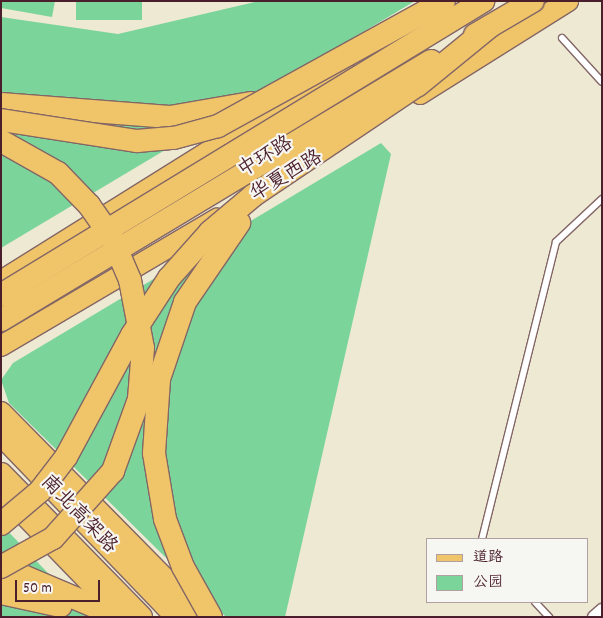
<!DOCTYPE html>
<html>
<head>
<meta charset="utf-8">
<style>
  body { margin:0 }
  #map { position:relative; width:603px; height:618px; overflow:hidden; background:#eee9d3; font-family:Dekko,"LXGW WenKai TC",sans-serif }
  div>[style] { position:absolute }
  .green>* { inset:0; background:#7bd49a; transform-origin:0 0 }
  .roads { filter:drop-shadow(1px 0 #836666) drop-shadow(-1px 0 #836666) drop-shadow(0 1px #836666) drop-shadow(0 -1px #836666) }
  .lane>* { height:6px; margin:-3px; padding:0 3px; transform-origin:3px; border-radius:3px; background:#fff }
  .street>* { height:12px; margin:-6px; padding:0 6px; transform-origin:6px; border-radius:6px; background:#fff }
  .primary>* { height:20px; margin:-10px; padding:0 10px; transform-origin:10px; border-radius:10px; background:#f0c469 }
  .highway>* { height:22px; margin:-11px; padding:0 11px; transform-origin:11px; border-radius:11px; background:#f0c469 }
  .bridges { filter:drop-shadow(1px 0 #836666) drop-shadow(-1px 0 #836666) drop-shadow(0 1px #836666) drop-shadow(0 -1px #836666) }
  .highway-bridge>* { height:22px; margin:-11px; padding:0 11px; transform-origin:11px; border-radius:11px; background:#f0c469 }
  span { translate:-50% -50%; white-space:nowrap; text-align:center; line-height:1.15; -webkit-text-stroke:4.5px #f6f6f2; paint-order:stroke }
  .street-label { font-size:20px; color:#4a1f2b }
  .frame { position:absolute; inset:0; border:2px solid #4a1f2b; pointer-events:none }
  .legend { position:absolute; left:426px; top:538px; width:162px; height:65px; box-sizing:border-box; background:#f6f6f2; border:1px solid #b1a0a2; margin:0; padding:6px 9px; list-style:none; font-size:15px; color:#4a1f2b }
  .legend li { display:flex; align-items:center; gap:10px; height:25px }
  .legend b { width:25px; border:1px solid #b1a0a2 }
  .scale { position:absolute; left:15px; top:580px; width:85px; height:22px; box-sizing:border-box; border:2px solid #4a1f2b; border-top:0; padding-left:6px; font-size:15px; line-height:18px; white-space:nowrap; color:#4a1f2b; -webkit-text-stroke:4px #f6f6f2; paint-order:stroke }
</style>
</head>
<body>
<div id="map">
  <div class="green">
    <div style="clip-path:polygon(1px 1px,55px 1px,52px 17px,1px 8px)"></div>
    <div style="left:76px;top:1px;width:66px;height:19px"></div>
    <div style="clip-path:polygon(259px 1px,415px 1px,1px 248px,1px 17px,118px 34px)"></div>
    <div style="clip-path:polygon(381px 143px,391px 154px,285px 617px,226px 617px,9px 403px,1px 380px,13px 363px)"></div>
    <div style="clip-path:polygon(1px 524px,90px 617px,1px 617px)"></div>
  </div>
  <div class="roads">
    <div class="lane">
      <div style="left:562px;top:38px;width:59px;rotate:47.7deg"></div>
      <div style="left:482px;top:539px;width:306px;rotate:-76deg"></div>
      <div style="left:556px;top:242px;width:63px;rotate:-43.1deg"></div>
      <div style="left:535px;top:602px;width:21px;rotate:47deg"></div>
    </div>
    <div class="street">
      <div style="left:594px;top:617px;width:11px;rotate:-41deg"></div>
    </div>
    <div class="primary">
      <div style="left:420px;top:94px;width:175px;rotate:-32.1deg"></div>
      <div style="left:1px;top:281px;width:404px;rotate:-32deg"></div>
      <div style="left:1px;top:346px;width:251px;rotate:-30.5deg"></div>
      <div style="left:1px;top:412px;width:288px;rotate:45.4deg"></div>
      <div style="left:1px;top:491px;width:175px;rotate:45.9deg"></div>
    </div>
    <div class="highway">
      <div style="left:1px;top:104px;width:169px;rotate:4.4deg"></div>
      <div style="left:170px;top:117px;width:82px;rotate:-9.8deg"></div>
      <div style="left:1px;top:434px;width:254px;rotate:46.1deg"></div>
      <div style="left:1px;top:474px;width:200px;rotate:45.6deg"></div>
      <div style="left:1px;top:574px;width:24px;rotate:7deg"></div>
      <div style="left:25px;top:577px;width:77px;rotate:22.9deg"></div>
      <div style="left:96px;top:607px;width:16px;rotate:40deg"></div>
      <div style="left:1px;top:593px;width:61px;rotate:12.2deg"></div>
    </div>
  </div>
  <div class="bridges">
    <div class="highway-bridge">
      <div style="left:475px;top:35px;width:67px;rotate:-30.4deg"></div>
      <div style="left:1px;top:120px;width:138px;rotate:8.8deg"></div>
      <div style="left:137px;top:141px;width:37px;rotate:-5deg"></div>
      <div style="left:174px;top:138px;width:46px;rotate:-15.3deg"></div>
      <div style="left:218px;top:126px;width:258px;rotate:-28.9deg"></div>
      <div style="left:1px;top:141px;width:65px;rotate:29.3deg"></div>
      <div style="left:58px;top:173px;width:45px;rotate:45.9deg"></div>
      <div style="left:89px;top:205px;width:40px;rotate:55.1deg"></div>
      <div style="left:112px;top:238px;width:46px;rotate:66.8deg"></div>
      <div style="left:130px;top:280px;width:69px;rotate:79.2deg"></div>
      <div style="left:143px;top:348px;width:51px;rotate:94.5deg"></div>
      <div style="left:139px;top:399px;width:77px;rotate:109.9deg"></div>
      <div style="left:113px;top:471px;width:90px;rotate:131.8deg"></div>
      <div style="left:53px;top:538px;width:60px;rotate:150.9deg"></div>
      <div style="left:1px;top:295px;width:565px;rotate:-31.38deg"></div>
      <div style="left:1px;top:320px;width:502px;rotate:-31.06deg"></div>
      <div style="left:1px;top:524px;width:51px;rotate:-40.2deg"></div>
      <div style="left:40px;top:491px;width:43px;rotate:-52.6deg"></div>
      <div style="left:66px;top:457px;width:139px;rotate:-61.6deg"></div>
      <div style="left:132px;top:335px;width:68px;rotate:-57deg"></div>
      <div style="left:169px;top:278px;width:62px;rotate:-48.3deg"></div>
      <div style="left:210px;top:232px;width:57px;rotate:-40.1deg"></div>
      <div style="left:254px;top:195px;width:197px;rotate:-33.9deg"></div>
      <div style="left:418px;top:85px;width:92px;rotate:-39.2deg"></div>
      <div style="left:211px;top:617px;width:57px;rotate:-119.2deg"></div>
      <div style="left:183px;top:567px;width:51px;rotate:-110.6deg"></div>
      <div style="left:165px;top:519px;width:67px;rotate:-99.5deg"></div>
      <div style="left:154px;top:453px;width:74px;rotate:-86.1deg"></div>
      <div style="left:159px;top:379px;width:81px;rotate:-71.3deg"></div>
      <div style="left:185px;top:302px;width:96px;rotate:-55.6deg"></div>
    </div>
  </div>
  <div class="street-label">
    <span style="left:266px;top:158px;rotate:-31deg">中环路</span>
    <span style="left:287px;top:177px;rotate:-31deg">华夏西路</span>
    <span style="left:78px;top:515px;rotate:46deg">南北高架路</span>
  </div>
  <div class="frame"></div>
  <ul class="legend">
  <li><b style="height:6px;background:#f0c469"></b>道路</li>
  <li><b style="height:14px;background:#7bd49a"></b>公园</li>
  </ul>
  <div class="scale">50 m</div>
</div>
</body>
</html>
